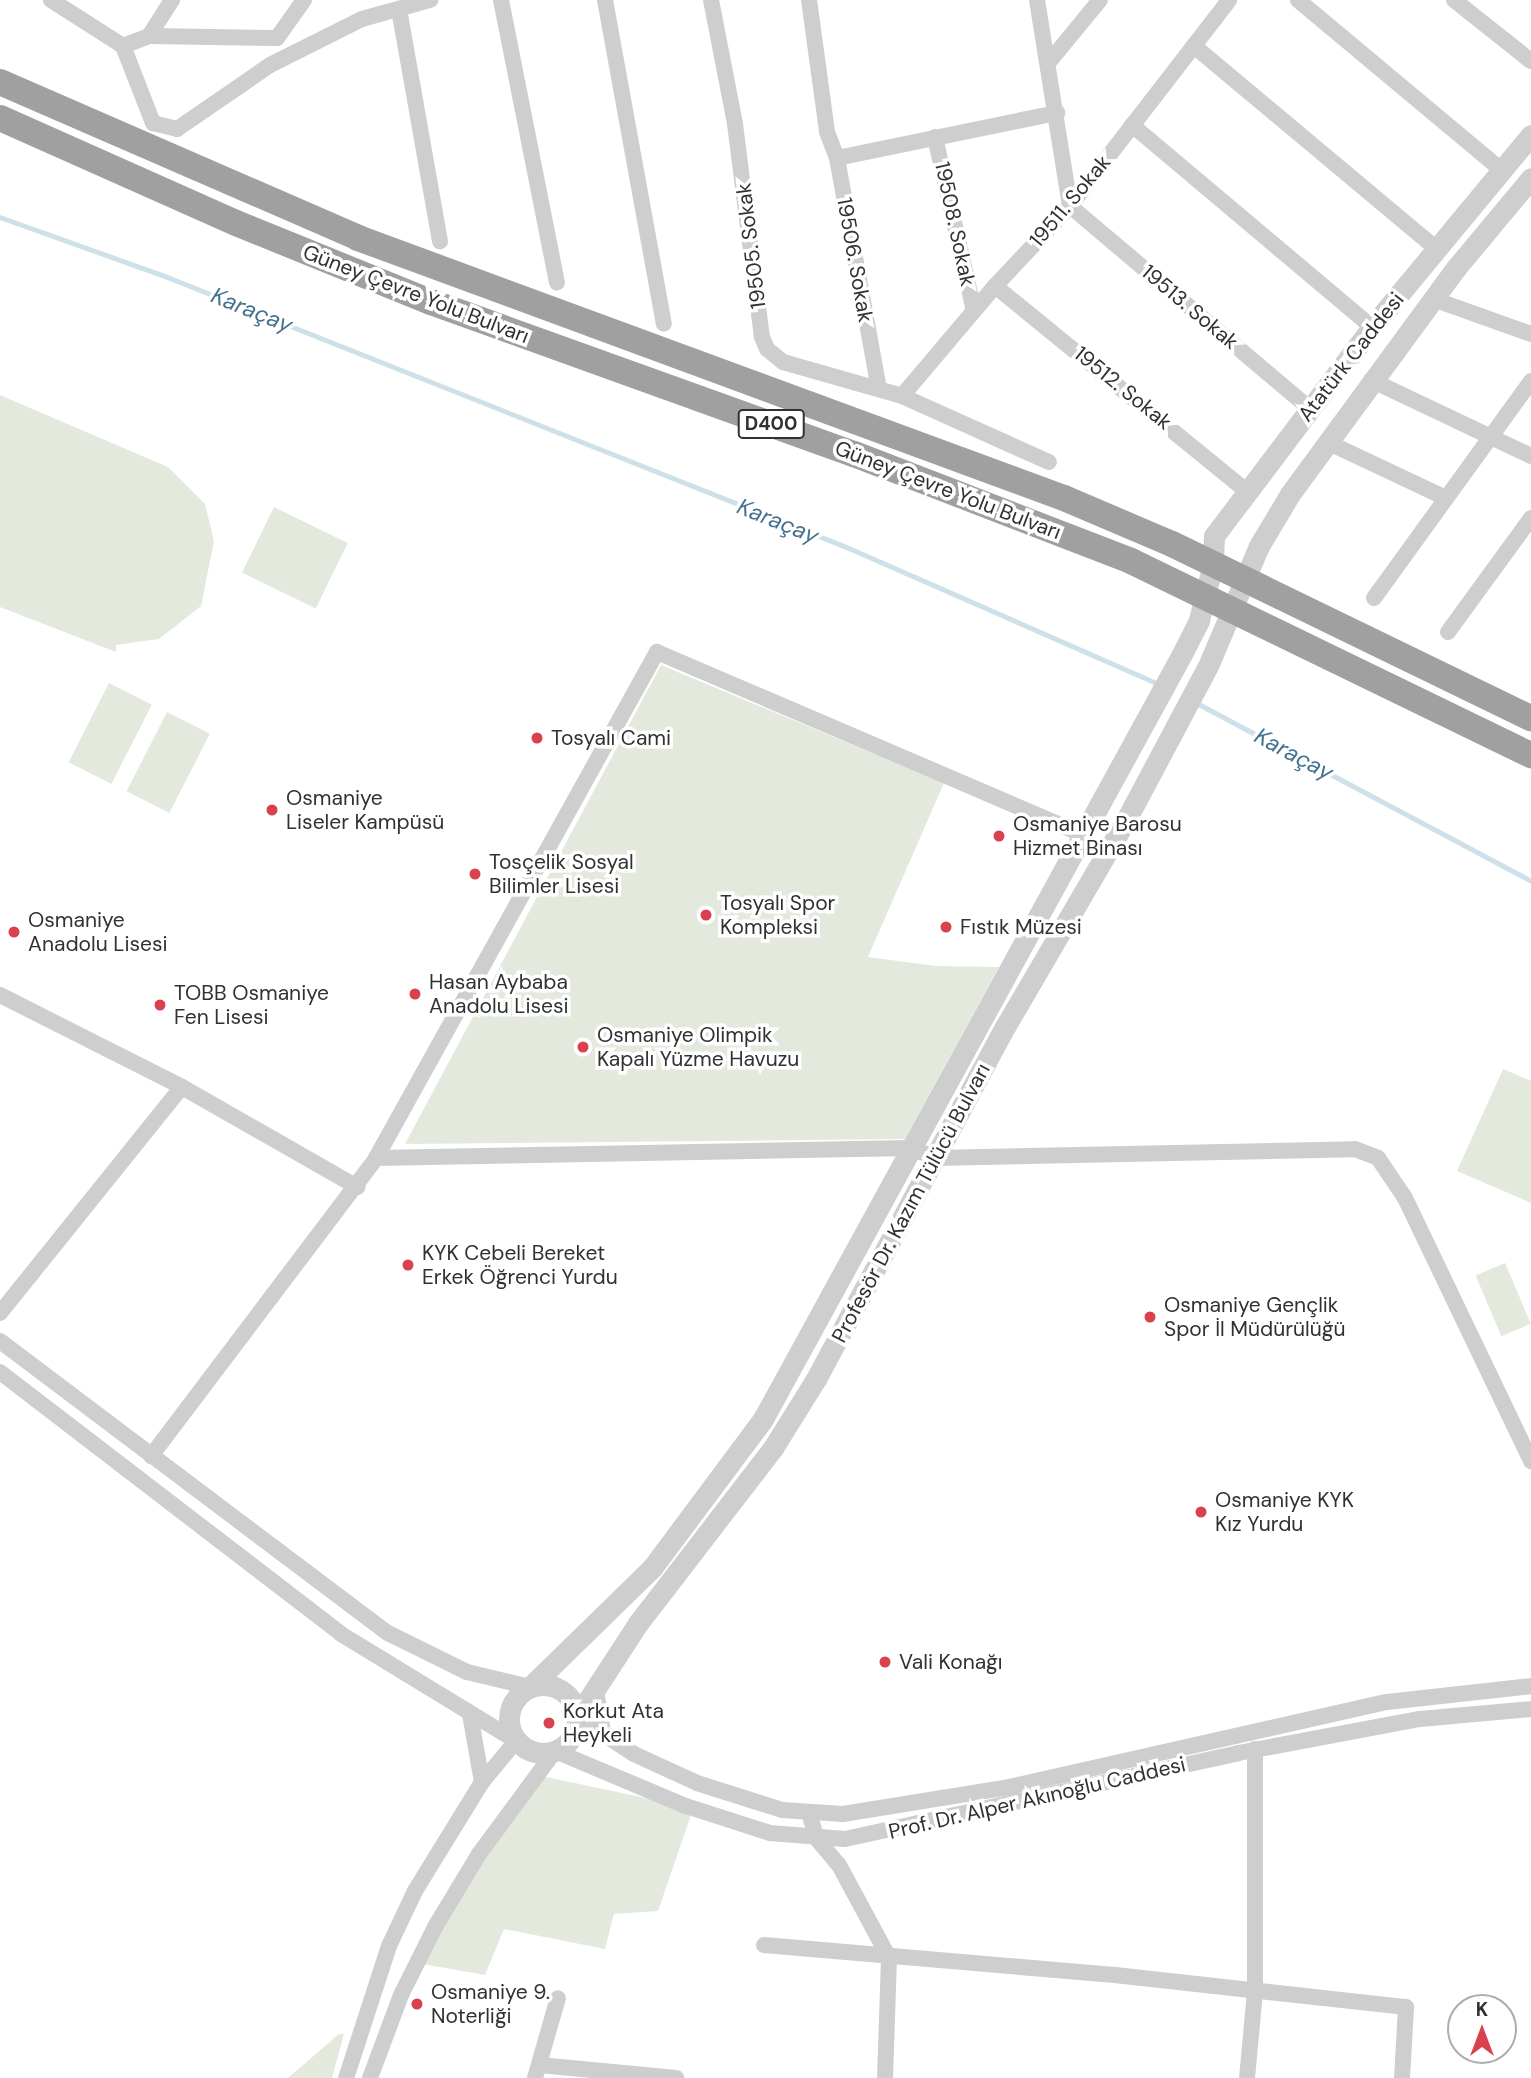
<!DOCTYPE html>
<html>
<head>
<meta charset="utf-8">
<style>
  body { margin:0 }
  #map { position:relative; width:1531px; height:2078px; overflow:hidden; background:#fff; font-family:"DM Sans",sans-serif }
  div>[style] { position:absolute }
  .green>* { inset:0; background:#e4e9dd; transform-origin:0 0 }
  .stream>* { height:4.5px; margin:-2.25px; padding:0 2.25px; transform-origin:2.25px; border-radius:2.25px; background:#cee0ea }
  .minor>* { height:16px; margin:-8px; padding:0 8px; transform-origin:8px; border-radius:8px; background:#cecece }
  .tertiary>* { height:21px; margin:-10.5px; padding:0 10.5px; transform-origin:10.5px; border-radius:10.5px; background:#cecece }
  .tertiary>.ring { margin:-10.5px; padding:0; box-sizing:content-box; background:none; border:21px solid #cecece; border-radius:50% }
  .trunk>* { height:26px; margin:-13px; padding:0 13px; transform-origin:13px; border-radius:13px; background:#a0a0a0 }
  .dots>* { width:19px; height:19px; translate:-50% -50%; box-sizing:border-box; border:4px solid #fff; border-radius:50% }
  span { translate:-50% -50%; white-space:nowrap; text-align:center; line-height:1.15; -webkit-text-stroke:7px #fff; paint-order:stroke }
  .shield-label span { padding:2px 5px; background:#fff; border:2px solid; border-radius:5px; -webkit-text-stroke-width:0 }
  .shield-label { font-size:19px; color:#313131; font-weight:700 }
  .street-label { font-size:21px; color:#313131 }
  .poi-label { font-size:21px; color:#313131 }
  .left { translate:0 -50%; text-align:left }
  .water-label { font-size:23px; color:#43728e; font-style:italic }
  .north { position:absolute; left:1447px; top:1994px; width:70px; height:70px; box-sizing:border-box; background:#fff; border:2px solid #adadad; border-radius:50%; rotate:0deg; font-size:19px; font-weight:700; line-height:28px; text-align:center; color:#313131 }
  .north::after { content:''; display:block; margin:auto; width:24px; height:32px; background:#d9414e; clip-path:polygon(50% 0,100% 100%,50% 72%,0 100%) }
</style>
</head>
<body>
<div id="map">
  <div class="green">
    <div style="clip-path:polygon(0 395px,168px 467px,205px 504px,214px 541px,201px 606px,159px 639px,116px 645px,116px 652px,0 607px)"></div>
    <div style="left:274px;top:507px;width:82px;height:73px;rotate:26deg"></div>
    <div style="clip-path:polygon(661px 665px,944px 783px,868px 957px,936px 966px,999px 967px,905px 1139px,405px 1144px)"></div>
    <div style="left:109px;top:683px;width:48px;height:89px;rotate:27deg"></div>
    <div style="left:167px;top:712px;width:48px;height:89px;rotate:27deg"></div>
    <div style="clip-path:polygon(1503px 1069px,1531px 1081px,1531px 1203px,1457px 1171px)"></div>
    <div style="left:1505px;top:1263px;width:66px;height:32px;rotate:67deg"></div>
    <div style="clip-path:polygon(537px 1775px,650px 1799px,691px 1815px,658px 1911px,614px 1914px,605px 1949px,504px 1929px,485px 1975px,417px 1963px)"></div>
    <div style="clip-path:polygon(339px 2034px,344px 2034px,332px 2078px,288px 2078px)"></div>
  </div>
  <div class="stream">
    <div style="left:0;top:217px;width:175px;rotate:19.7deg"></div>
    <div style="left:165px;top:276px;width:736px;rotate:21.69deg"></div>
    <div style="left:849px;top:548px;width:339px;rotate:23.7deg"></div>
    <div style="left:1195px;top:702px;width:381px;rotate:28deg"></div>
  </div>
  <div class="minor">
    <div style="left:51px;top:0;width:85px;rotate:32.6deg"></div>
    <div style="left:123px;top:46px;width:83px;rotate:68.7deg"></div>
    <div style="left:153px;top:123px;width:25px;rotate:14deg"></div>
    <div style="left:177px;top:129px;width:113px;rotate:-34.5deg"></div>
    <div style="left:270px;top:65px;width:103px;rotate:-26.6deg"></div>
    <div style="left:362px;top:19px;width:71px;rotate:-15.6deg"></div>
    <div style="left:501px;top:0;width:288px;rotate:78.8deg"></div>
    <div style="left:605px;top:0;width:329px;rotate:79.7deg"></div>
    <div style="left:711px;top:0;width:126px;rotate:79deg"></div>
    <div style="left:735px;top:124px;width:215px;rotate:82.8deg"></div>
    <div style="left:762px;top:337px;width:13px;rotate:67deg"></div>
    <div style="left:767px;top:349px;width:21px;rotate:39deg"></div>
    <div style="left:783px;top:362px;width:124px;rotate:15.9deg"></div>
    <div style="left:902px;top:396px;width:161px;rotate:24.2deg"></div>
    <div style="left:809px;top:0;width:133px;rotate:82.2deg"></div>
    <div style="left:827px;top:132px;width:28px;rotate:69deg"></div>
    <div style="left:837px;top:158px;width:234px;rotate:79.7deg"></div>
    <div style="left:1037px;top:0;width:209px;rotate:80.9deg"></div>
    <div style="left:1070px;top:206px;width:314px;rotate:40.2deg"></div>
    <div style="left:1298px;top:0;width:265px;rotate:39.9deg"></div>
    <div style="left:1454px;top:0;width:98px;rotate:38.4deg"></div>
    <div style="left:399px;top:9px;width:236px;rotate:80deg"></div>
    <div style="left:149px;top:36px;width:128px;rotate:0.9deg"></div>
    <div style="left:277px;top:38px;width:47px;rotate:-54.6deg"></div>
    <div style="left:123px;top:46px;width:28px;rotate:-21deg"></div>
    <div style="left:149px;top:36px;width:43px;rotate:-57.4deg"></div>
    <div style="left:1194px;top:46px;width:315px;rotate:39.9deg"></div>
    <div style="left:1049px;top:62px;width:80px;rotate:-50.6deg"></div>
    <div style="left:1132px;top:125px;width:314px;rotate:40.1deg"></div>
    <div style="left:935px;top:137px;width:178px;rotate:77.4deg"></div>
    <div style="left:837px;top:158px;width:225px;rotate:-11.6deg"></div>
    <div style="left:995px;top:286px;width:326px;rotate:39.2deg"></div>
    <div style="left:1433px;top:299px;width:104px;rotate:19.7deg"></div>
    <div style="left:1371px;top:380px;width:177px;rotate:25.4deg"></div>
    <div style="left:902px;top:396px;width:144px;rotate:-49.8deg"></div>
    <div style="left:995px;top:286px;width:110px;rotate:-46.8deg"></div>
    <div style="left:1070px;top:206px;width:260px;rotate:-52.3deg"></div>
    <div style="left:1327px;top:442px;width:129px;rotate:25.2deg"></div>
    <div style="left:1374px;top:598px;width:268px;rotate:-54.1deg"></div>
    <div style="left:1448px;top:632px;width:141px;rotate:-53.9deg"></div>
    <div style="left:0;top:995px;width:204px;rotate:26.8deg"></div>
    <div style="left:182px;top:1087px;width:202px;rotate:29.7deg"></div>
    <div style="left:376px;top:1158px;width:535px;rotate:-1.07deg"></div>
    <div style="left:911px;top:1148px;width:27px;rotate:22deg"></div>
    <div style="left:936px;top:1158px;width:419px;rotate:-1.2deg"></div>
    <div style="left:1355px;top:1149px;width:25px;rotate:21deg"></div>
    <div style="left:1378px;top:1158px;width:48px;rotate:56deg"></div>
    <div style="left:1405px;top:1198px;width:292px;rotate:64.4deg"></div>
    <div style="left:0;top:1313px;width:290px;rotate:-51.2deg"></div>
    <div style="left:0;top:1341px;width:486px;rotate:37deg"></div>
    <div style="left:388px;top:1633px;width:88px;rotate:26.3deg"></div>
    <div style="left:467px;top:1672px;width:65px;rotate:13.4deg"></div>
    <div style="left:0;top:1372px;width:430px;rotate:37.5deg"></div>
    <div style="left:341px;top:1634px;width:205px;rotate:31.4deg"></div>
    <div style="left:516px;top:1741px;width:53px;rotate:129.7deg"></div>
    <div style="left:482px;top:1782px;width:128px;rotate:121.6deg"></div>
    <div style="left:415px;top:1891px;width:61px;rotate:115.3deg"></div>
    <div style="left:389px;top:1946px;width:139px;rotate:108deg"></div>
    <div style="left:151px;top:1456px;width:373px;rotate:-52.9deg"></div>
    <div style="left:376px;top:1158px;width:579px;rotate:-60.96deg"></div>
    <div style="left:657px;top:652px;width:464px;rotate:23.2deg"></div>
    <div style="left:596px;top:1691px;width:42px;rotate:80.3deg"></div>
    <div style="left:470px;top:1714px;width:69px;rotate:80deg"></div>
    <div style="left:577px;top:1717px;width:68px;rotate:33deg"></div>
    <div style="left:634px;top:1754px;width:69px;rotate:24.7deg"></div>
    <div style="left:697px;top:1783px;width:89px;rotate:17.6deg"></div>
    <div style="left:782px;top:1810px;width:61px;rotate:3.8deg"></div>
    <div style="left:843px;top:1814px;width:168px;rotate:-9.2deg"></div>
    <div style="left:1009px;top:1787px;width:387px;rotate:-12.7deg"></div>
    <div style="left:1387px;top:1702px;width:145px;rotate:-6.3deg"></div>
    <div style="left:809px;top:1813px;width:27px;rotate:73deg"></div>
    <div style="left:817px;top:1839px;width:34px;rotate:50deg"></div>
    <div style="left:839px;top:1865px;width:106px;rotate:61.7deg"></div>
    <div style="left:889px;top:1958px;width:120px;rotate:91.9deg"></div>
    <div style="left:764px;top:1945px;width:352px;rotate:4.9deg"></div>
    <div style="left:1115px;top:1975px;width:293px;rotate:6.3deg"></div>
    <div style="left:1406px;top:2007px;width:71px;rotate:93.2deg"></div>
    <div style="left:539px;top:2065px;width:138px;rotate:5.4deg"></div>
    <div style="left:370px;top:2078px;width:89px;rotate:-69.5deg"></div>
    <div style="left:401px;top:1995px;width:76px;rotate:-63.4deg"></div>
    <div style="left:435px;top:1927px;width:85px;rotate:-58.9deg"></div>
    <div style="left:479px;top:1854px;width:128px;rotate:-53.6deg"></div>
    <div style="left:555px;top:1751px;width:142px;rotate:22.8deg"></div>
    <div style="left:686px;top:1806px;width:88px;rotate:17.8deg"></div>
    <div style="left:770px;top:1833px;width:75px;rotate:4.6deg"></div>
    <div style="left:845px;top:1839px;width:402px;rotate:-12.3deg"></div>
    <div style="left:1238px;top:1753px;width:185px;rotate:-10.6deg"></div>
    <div style="left:1420px;top:1719px;width:111px;rotate:-5.1deg"></div>
    <div style="left:535px;top:2078px;width:83px;rotate:-74deg"></div>
    <div style="left:1247px;top:2078px;width:86px;rotate:-84.7deg"></div>
    <div style="left:1255px;top:1992px;width:243px;rotate:-90deg"></div>
  </div>
  <div class="tertiary">
    <div class="ring" style="left:509px;top:1685px;width:47px;height:47px"></div>
    <div style="left:530px;top:1687px;width:170px;rotate:-44.3deg"></div>
    <div style="left:652px;top:1568px;width:186px;rotate:-53.3deg"></div>
    <div style="left:763px;top:1419px;width:872px;rotate:-61.29deg"></div>
    <div style="left:1182px;top:654px;width:38px;rotate:-63deg"></div>
    <div style="left:1199px;top:620px;width:58px;rotate:-76deg"></div>
    <div style="left:1213px;top:564px;width:28px;rotate:-88deg"></div>
    <div style="left:1214px;top:536px;width:262px;rotate:-52.9deg"></div>
    <div style="left:1372px;top:327px;width:249px;rotate:-50.4deg"></div>
    <div style="left:577px;top:1717px;width:113px;rotate:-56.9deg"></div>
    <div style="left:639px;top:1622px;width:220px;rotate:-52.4deg"></div>
    <div style="left:773px;top:1448px;width:81px;rotate:-58.1deg"></div>
    <div style="left:816px;top:1379px;width:400px;rotate:-61.8deg"></div>
    <div style="left:1005px;top:1027px;width:240px;rotate:-59.7deg"></div>
    <div style="left:1126px;top:820px;width:174px;rotate:-62deg"></div>
    <div style="left:1208px;top:666px;width:130px;rotate:-67deg"></div>
    <div style="left:1259px;top:546px;width:61px;rotate:-59.2deg"></div>
    <div style="left:1290px;top:494px;width:280px;rotate:-53.7deg"></div>
    <div style="left:1456px;top:268px;width:117px;rotate:-50.2deg"></div>
  </div>
  <div class="trunk">
    <div style="left:0;top:82px;width:391px;rotate:23.5deg"></div>
    <div style="left:358px;top:238px;width:752px;rotate:20.22deg"></div>
    <div style="left:1064px;top:498px;width:117px;rotate:23.1deg"></div>
    <div style="left:1172px;top:544px;width:399px;rotate:25.9deg"></div>
    <div style="left:0;top:118px;width:258px;rotate:24deg"></div>
    <div style="left:236px;top:223px;width:210px;rotate:22.1deg"></div>
    <div style="left:431px;top:302px;width:449px;rotate:19.8deg"></div>
    <div style="left:854px;top:454px;width:297px;rotate:21.1deg"></div>
    <div style="left:1131px;top:561px;width:445px;rotate:25.9deg"></div>
  </div>
  <div class="dots">
    <div style="left:537px;top:738px;background:#d9414e"></div>
    <div style="left:272px;top:810px;background:#d9414e"></div>
    <div style="left:999px;top:836px;background:#d9414e"></div>
    <div style="left:475px;top:874px;background:#d9414e"></div>
    <div style="left:706px;top:915px;background:#d9414e"></div>
    <div style="left:946px;top:927px;background:#d9414e"></div>
    <div style="left:14px;top:932px;background:#d9414e"></div>
    <div style="left:415px;top:994px;background:#d9414e"></div>
    <div style="left:160px;top:1005px;background:#d9414e"></div>
    <div style="left:583px;top:1047px;background:#d9414e"></div>
    <div style="left:408px;top:1265px;background:#d9414e"></div>
    <div style="left:1150px;top:1317px;background:#d9414e"></div>
    <div style="left:1201px;top:1512px;background:#d9414e"></div>
    <div style="left:885px;top:1662px;background:#d9414e"></div>
    <div style="left:549px;top:1723px;background:#d9414e"></div>
    <div style="left:417px;top:2004px;background:#d9414e"></div>
  </div>
  <div class="shield-label">
    <span style="left:771px;top:424px">D400</span>
  </div>
  <div class="street-label">
    <span style="left:1070px;top:201px;rotate:-50deg">19511. Sokak</span>
    <span style="left:955px;top:224px;rotate:78deg">19508. Sokak</span>
    <span style="left:751px;top:246px;rotate:-97deg">19505. Sokak</span>
    <span style="left:855px;top:260px;rotate:80deg">19506. Sokak</span>
    <span style="left:416px;top:294px;rotate:21deg">Güney Çevre Yolu Bulvarı</span>
    <span style="left:1190px;top:307px;rotate:40deg">19513. Sokak</span>
    <span style="left:1351px;top:357px;rotate:-52deg">Atatürk Caddesi</span>
    <span style="left:1123px;top:388px;rotate:39deg">19512. Sokak</span>
    <span style="left:948px;top:490px;rotate:21deg">Güney Çevre Yolu Bulvarı</span>
    <span style="left:911px;top:1203px;rotate:-62deg">Profesör Dr. Kazım Tülücü Bulvarı</span>
    <span style="left:1037px;top:1798px;rotate:-13deg">Prof. Dr. Alper Akınoğlu Caddesi</span>
  </div>
  <div class="poi-label">
    <span class="left" style="left:551px;top:738px">Tosyalı Cami</span>
    <span class="left" style="left:286px;top:810px">Osmaniye<br>Liseler Kampüsü</span>
    <span class="left" style="left:1013px;top:836px">Osmaniye Barosu<br>Hizmet Binası</span>
    <span class="left" style="left:489px;top:874px">Tosçelik Sosyal<br>Bilimler Lisesi</span>
    <span class="left" style="left:720px;top:915px">Tosyalı Spor<br>Kompleksi</span>
    <span class="left" style="left:28px;top:932px">Osmaniye<br>Anadolu Lisesi</span>
    <span class="left" style="left:960px;top:927px">Fıstık Müzesi</span>
    <span class="left" style="left:429px;top:994px">Hasan Aybaba<br>Anadolu Lisesi</span>
    <span class="left" style="left:174px;top:1005px">TOBB Osmaniye<br>Fen Lisesi</span>
    <span class="left" style="left:597px;top:1047px">Osmaniye Olimpik<br>Kapalı Yüzme Havuzu</span>
    <span class="left" style="left:422px;top:1265px">KYK Cebeli Bereket<br>Erkek Öğrenci Yurdu</span>
    <span class="left" style="left:1164px;top:1317px">Osmaniye Gençlik<br>Spor İl Müdürülüğü</span>
    <span class="left" style="left:1215px;top:1512px">Osmaniye KYK<br>Kız Yurdu</span>
    <span class="left" style="left:899px;top:1662px">Vali Konağı</span>
    <span class="left" style="left:563px;top:1723px">Korkut Ata<br>Heykeli</span>
    <span class="left" style="left:431px;top:2004px">Osmaniye 9.<br>Noterliği</span>
  </div>
  <div class="water-label">
    <span style="left:252px;top:310px;rotate:22deg">Karaçay</span>
    <span style="left:778px;top:521px;rotate:22deg">Karaçay</span>
    <span style="left:1294px;top:754px;rotate:28deg">Karaçay</span>
  </div>
  <div class="north">K</div>
</div>
</body>
</html>
